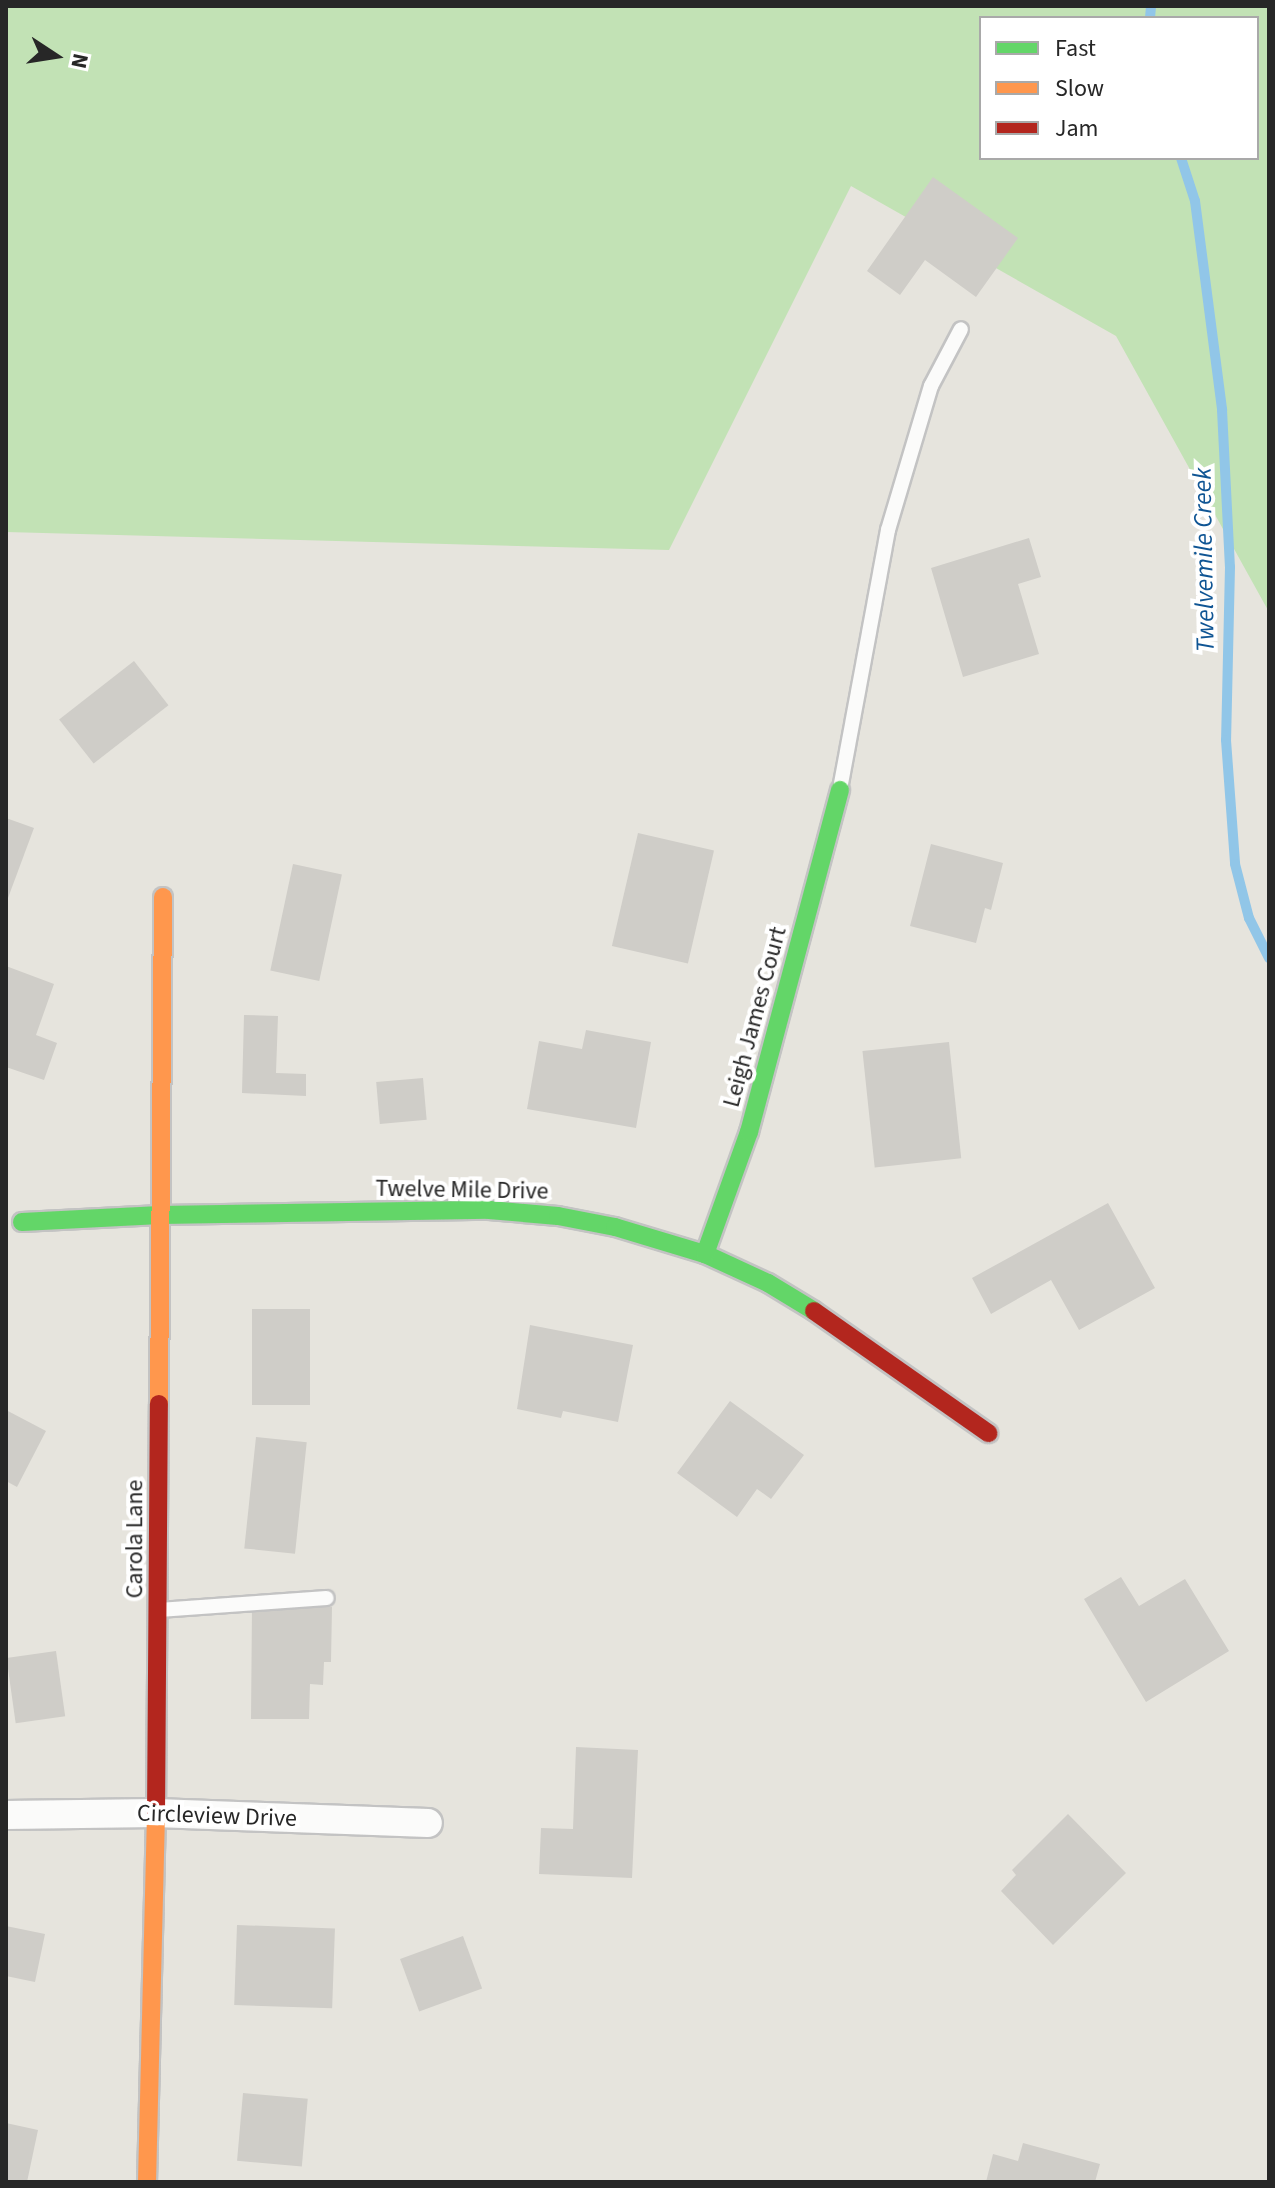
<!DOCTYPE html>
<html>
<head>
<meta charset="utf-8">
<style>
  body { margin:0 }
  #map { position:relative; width:1275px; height:2188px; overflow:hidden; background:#e6e4dd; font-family:"Source Sans 3",sans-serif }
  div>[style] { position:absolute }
  .green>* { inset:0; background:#c2e2b5 }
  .stream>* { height:10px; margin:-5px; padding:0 5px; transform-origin:5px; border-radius:5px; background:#91c6e8 }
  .building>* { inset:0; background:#cfcdc8; transform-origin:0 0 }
  .roads { filter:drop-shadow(2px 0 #c3c3c3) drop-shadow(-2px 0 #c3c3c3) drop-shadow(0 2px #c3c3c3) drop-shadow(0 -2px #c3c3c3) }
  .lane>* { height:14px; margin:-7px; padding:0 7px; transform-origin:7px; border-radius:7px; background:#fbfbfa }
  .street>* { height:28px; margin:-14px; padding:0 14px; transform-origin:14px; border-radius:14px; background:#fbfbfa }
  .fast>* { height:18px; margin:-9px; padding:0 9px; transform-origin:9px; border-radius:9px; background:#63d668 }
  .slow>* { height:18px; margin:-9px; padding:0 9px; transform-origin:9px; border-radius:9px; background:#ff974d }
  .jam>* { height:18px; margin:-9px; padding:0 9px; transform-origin:9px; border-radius:9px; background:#b3261e }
  span { translate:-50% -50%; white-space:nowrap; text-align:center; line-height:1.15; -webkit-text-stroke:8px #fff; paint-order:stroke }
  .street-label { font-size:24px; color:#272727 }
  .water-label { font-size:26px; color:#0f5594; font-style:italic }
  .frame { position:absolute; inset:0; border:8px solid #272727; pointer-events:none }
  .legend { position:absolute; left:979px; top:16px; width:280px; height:144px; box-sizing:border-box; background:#fff; border:2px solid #a9a9a9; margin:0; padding:10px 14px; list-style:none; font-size:24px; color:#272727 }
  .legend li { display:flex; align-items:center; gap:16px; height:40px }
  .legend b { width:40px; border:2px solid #a9a9a9 }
  .north { position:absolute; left:16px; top:16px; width:80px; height:80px; -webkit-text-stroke:6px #fff; paint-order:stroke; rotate:102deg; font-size:22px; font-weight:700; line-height:32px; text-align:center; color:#272727 }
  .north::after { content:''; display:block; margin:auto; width:28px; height:36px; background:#272727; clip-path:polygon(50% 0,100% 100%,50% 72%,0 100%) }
</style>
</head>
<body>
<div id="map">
  <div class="green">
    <div style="clip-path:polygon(evenodd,6px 6px,1269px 6px,1269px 612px,1116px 336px,851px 186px,669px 550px,6px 532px,6px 6px,981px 18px,1257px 18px,1257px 158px,981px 158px,981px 18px)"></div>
  </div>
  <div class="stream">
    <div style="left:1150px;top:18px;width:12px;rotate:-85deg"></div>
    <div style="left:1181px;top:158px;width:45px;rotate:72deg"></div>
    <div style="left:1195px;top:201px;width:211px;rotate:82.6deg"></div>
    <div style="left:1222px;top:410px;width:157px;rotate:87.1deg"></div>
    <div style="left:1230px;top:567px;width:173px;rotate:91.3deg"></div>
    <div style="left:1226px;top:740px;width:124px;rotate:85.8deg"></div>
    <div style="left:1235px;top:864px;width:56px;rotate:75.5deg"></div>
    <div style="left:1249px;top:918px;width:45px;rotate:63.4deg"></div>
  </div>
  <div class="building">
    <div style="clip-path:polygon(933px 177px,1018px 238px,976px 297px,925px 260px,900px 295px,867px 271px)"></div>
    <div style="clip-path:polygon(1029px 538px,1041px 577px,1018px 584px,1039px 654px,963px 677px,931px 568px)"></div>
    <div style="left:134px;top:661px;width:56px;height:95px;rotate:52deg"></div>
    <div style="clip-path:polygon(6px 818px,34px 828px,8px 898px,6px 897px)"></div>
    <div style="left:638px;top:833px;width:78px;height:116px;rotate:13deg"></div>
    <div style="clip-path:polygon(931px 844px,1003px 863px,991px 910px,985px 908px,976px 943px,910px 926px)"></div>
    <div style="left:293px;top:864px;width:50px;height:109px;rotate:12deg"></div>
    <div style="clip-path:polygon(6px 966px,54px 984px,36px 1035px,57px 1043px,44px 1080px,6px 1067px)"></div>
    <div style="clip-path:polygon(244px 1015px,278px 1016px,276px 1073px,306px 1074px,306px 1096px,242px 1093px)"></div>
    <div style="clip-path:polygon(586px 1030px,651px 1042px,636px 1128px,527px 1109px,539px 1041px,582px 1049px)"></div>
    <div style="left:949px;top:1042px;width:117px;height:87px;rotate:84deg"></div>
    <div style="left:423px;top:1078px;width:42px;height:47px;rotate:85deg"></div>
    <div style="clip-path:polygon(1108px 1203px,1155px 1288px,1079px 1330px,1051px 1280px,991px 1314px,972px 1278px)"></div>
    <div style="left:252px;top:1309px;width:58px;height:96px"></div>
    <div style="clip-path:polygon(530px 1325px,633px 1345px,618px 1422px,563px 1411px,561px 1418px,517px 1409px)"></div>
    <div style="clip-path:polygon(730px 1401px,804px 1455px,771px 1499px,757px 1489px,737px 1517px,677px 1473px)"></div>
    <div style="clip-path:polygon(6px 1410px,46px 1431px,17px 1487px,6px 1481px)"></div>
    <div style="left:256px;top:1437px;width:51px;height:112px;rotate:6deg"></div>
    <div style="clip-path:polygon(1121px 1577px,1139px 1606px,1185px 1579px,1229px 1651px,1146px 1702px,1084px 1599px)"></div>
    <div style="clip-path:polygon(252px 1606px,332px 1607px,331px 1662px,324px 1662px,323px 1685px,310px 1684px,309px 1719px,251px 1719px)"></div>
    <div style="left:56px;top:1651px;width:66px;height:50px;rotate:82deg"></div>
    <div style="clip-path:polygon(576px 1747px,638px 1750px,632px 1878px,539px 1874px,541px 1828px,573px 1829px)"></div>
    <div style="clip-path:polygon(1068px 1814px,1126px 1873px,1053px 1945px,1001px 1891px,1016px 1875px,1012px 1870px)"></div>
    <div style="left:237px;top:1925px;width:98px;height:80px;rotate:2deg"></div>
    <div style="clip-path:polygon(6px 1926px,45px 1934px,35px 1982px,6px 1976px)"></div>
    <div style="left:463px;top:1936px;width:56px;height:67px;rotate:70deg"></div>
    <div style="left:243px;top:2093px;width:65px;height:68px;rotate:5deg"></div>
    <div style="clip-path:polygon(6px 2123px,38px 2130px,27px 2182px,6px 2182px)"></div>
    <div style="clip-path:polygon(1023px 2143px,1100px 2164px,1095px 2182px,986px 2182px,993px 2154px,1018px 2161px)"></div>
  </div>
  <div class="roads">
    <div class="lane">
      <div style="left:840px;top:789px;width:263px;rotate:-79.5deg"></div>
      <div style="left:888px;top:530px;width:150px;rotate:-73.4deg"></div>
      <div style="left:931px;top:386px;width:64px;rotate:-62.2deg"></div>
      <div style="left:159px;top:1610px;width:168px;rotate:-4.1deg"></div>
    </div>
    <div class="street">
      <div style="left:6px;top:1815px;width:150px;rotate:-0.8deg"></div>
      <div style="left:156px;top:1813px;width:272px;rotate:2.1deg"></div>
    </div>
    <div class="fast">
      <div style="left:22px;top:1222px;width:138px;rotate:-2.9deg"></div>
      <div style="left:160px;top:1215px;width:329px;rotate:-0.9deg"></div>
      <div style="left:489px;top:1210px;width:69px;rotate:5deg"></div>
      <div style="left:558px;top:1216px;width:58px;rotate:10.9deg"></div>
      <div style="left:615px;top:1227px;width:94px;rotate:16.7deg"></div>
      <div style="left:705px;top:1254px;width:69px;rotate:24.7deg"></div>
      <div style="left:768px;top:1283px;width:54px;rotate:31.3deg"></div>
      <div style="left:705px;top:1254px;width:130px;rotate:-70.2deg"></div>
      <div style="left:749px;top:1132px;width:354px;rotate:-75.1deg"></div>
    </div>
    <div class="slow">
      <div style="left:159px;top:1404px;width:507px;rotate:-89.55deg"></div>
      <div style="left:147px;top:2182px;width:366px;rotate:-88.6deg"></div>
    </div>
    <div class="jam">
      <div style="left:814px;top:1311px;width:213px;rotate:35deg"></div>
      <div style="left:156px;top:1816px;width:412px;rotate:-89.6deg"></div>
    </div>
  </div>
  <div class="street-label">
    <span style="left:755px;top:1017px;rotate:-75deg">Leigh James Court</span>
    <span style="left:462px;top:1190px;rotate:1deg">Twelve Mile Drive</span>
    <span style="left:135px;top:1539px;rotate:-90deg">Carola Lane</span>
    <span style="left:217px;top:1816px;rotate:2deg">Circleview Drive</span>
  </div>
  <div class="water-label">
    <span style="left:1204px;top:560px;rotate:-91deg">Twelvemile Creek</span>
  </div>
  <div class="frame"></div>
  <ul class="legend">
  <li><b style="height:10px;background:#63d668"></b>Fast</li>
  <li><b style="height:10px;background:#ff974d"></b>Slow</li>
  <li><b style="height:10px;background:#b3261e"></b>Jam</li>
  </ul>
  <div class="north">N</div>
</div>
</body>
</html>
